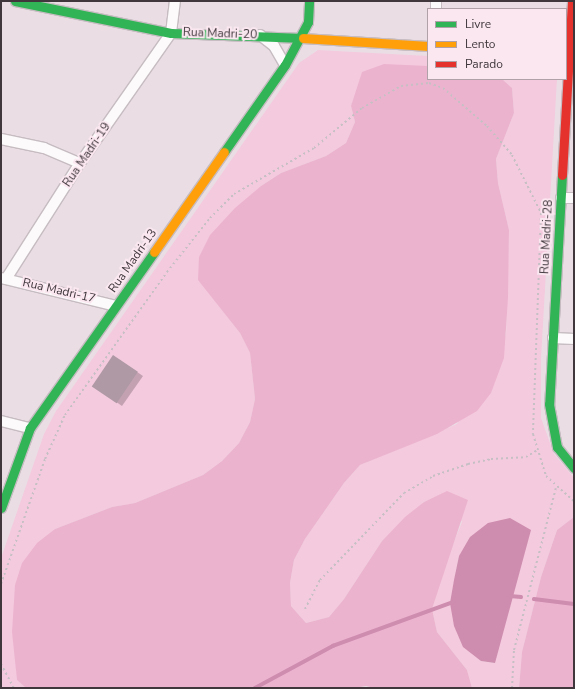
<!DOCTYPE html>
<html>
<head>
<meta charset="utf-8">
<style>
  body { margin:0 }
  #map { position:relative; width:575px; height:689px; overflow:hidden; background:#eadee4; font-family:"Nunito Sans",sans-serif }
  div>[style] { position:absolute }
  .green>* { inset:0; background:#f4cade }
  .forest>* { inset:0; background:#ecb3cf }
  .water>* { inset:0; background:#ce8cae }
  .shadow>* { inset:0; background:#0003 }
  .stream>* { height:3.5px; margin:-1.75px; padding:0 1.75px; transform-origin:1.75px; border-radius:1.75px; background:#ce8cae }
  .building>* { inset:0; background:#ae99a4; transform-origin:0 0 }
  .path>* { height:2px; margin-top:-1px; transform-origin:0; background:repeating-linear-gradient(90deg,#c6c0c4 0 2px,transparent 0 5px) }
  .roads { filter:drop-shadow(1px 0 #c6bcc1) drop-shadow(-1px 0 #c6bcc1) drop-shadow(0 1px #c6bcc1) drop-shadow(0 -1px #c6bcc1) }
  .street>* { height:10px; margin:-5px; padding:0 5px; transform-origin:5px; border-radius:5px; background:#fcfafb }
  .fast>* { height:9px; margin:-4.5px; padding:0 4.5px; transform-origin:4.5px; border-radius:4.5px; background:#30b455 }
  .slow>* { height:9px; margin:-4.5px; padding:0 4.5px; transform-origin:4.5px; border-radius:4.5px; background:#ff9f0a }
  .jam>* { height:9px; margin:-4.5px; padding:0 4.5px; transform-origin:4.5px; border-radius:4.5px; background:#e5322d }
  span { translate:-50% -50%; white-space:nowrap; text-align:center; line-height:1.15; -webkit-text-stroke:4px #fbe7f0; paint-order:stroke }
  .street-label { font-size:12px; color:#3f373b }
  .frame { position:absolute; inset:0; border:2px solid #3f373b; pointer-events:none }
  .legend { position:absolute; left:427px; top:8px; width:140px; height:72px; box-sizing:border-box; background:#fbe7f0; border:1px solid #b0a1a8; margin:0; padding:5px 7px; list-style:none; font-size:12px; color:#3f373b }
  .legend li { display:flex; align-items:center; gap:8px; height:20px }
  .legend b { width:20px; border:1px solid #b0a1a8 }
</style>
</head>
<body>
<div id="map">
  <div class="green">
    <div style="clip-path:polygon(318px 50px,428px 56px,428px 66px,351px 106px,355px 122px,346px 143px,326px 156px,281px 173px,261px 186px,213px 298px,240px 333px,250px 353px,255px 399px,250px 422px,239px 443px,222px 461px,203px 475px,135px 503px,112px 507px,55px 529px,15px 585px,17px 680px,26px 688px,1px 688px,1px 558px,44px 434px,56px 411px,299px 63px)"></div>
    <div style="clip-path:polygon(evenodd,502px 79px,557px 79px,541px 359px,541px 418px,554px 454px,574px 478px,574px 517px,557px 530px,541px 577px,522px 652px,519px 688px,472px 688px,467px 670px,437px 632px,432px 609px,445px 564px,462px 522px,447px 492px,424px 502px,382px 541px,344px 599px,329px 617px,306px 623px,291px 606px,290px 583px,294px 560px,305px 539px,344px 483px,360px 465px,457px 424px,506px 335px,509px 230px,498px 183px,496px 159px,514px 113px,512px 88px,502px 79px,459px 556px,495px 663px,481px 661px,450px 603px,459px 556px)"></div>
  </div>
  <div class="forest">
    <div style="clip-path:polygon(384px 64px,428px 66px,428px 79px,502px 79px,512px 88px,514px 113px,496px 159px,498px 183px,509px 230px,508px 298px,504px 358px,491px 393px,477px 411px,437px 434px,360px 465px,344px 483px,305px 539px,294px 560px,290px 583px,291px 606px,306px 623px,329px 617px,344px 599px,382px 541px,405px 517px,424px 502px,447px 491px,468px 500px,432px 609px,437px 632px,467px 670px,472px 688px,374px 688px,366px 686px,354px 688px,26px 688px,17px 680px,12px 632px,15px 585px,22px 563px,37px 543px,55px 529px,112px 507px,135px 503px,203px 475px,222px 461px,239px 443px,250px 422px,255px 399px,250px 353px,240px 333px,198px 280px,199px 257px,210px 235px,235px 208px,261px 186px,281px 173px,326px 156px,346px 143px,355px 122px,351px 106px,362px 72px)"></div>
    <div style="clip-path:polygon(574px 517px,574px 688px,519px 688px,522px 652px,541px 577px,557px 530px)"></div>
  </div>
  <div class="water">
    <div style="clip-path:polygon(510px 518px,531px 530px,495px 663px,481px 661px,463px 647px,454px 626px,450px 603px,454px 580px,459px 556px,470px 537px,488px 523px)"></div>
  </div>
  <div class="shadow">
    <div style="clip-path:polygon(118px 359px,143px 376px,122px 406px,93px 386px)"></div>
  </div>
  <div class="stream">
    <div style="left:510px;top:596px;width:11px;rotate:5deg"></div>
    <div style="left:534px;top:599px;width:40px;rotate:7.1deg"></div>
    <div style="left:255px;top:688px;width:89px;rotate:-28.3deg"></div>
    <div style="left:333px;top:646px;width:128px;rotate:-20.1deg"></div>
  </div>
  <div class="building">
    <div style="left:113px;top:355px;width:30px;height:38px;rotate:34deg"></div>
  </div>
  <div class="path">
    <div style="left:1px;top:584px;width:133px;rotate:-70.6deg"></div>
    <div style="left:45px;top:459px;width:48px;rotate:-65.6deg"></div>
    <div style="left:65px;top:415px;width:176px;rotate:-54.5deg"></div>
    <div style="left:167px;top:272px;width:69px;rotate:-51.5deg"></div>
    <div style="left:210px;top:218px;width:34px;rotate:-45deg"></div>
    <div style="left:234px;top:194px;width:92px;rotate:-29.9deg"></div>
    <div style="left:314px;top:148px;width:62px;rotate:-39.8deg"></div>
    <div style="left:362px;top:108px;width:45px;rotate:-29.4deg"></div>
    <div style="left:401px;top:86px;width:28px;rotate:-6deg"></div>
    <div style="left:429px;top:83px;width:15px;rotate:20deg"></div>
    <div style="left:443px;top:88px;width:58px;rotate:40.8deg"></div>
    <div style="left:487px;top:126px;width:38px;rotate:49deg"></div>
    <div style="left:512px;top:155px;width:65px;rotate:63.4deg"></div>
    <div style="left:541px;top:213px;width:221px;rotate:92.1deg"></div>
    <div style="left:533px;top:434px;width:44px;rotate:72.8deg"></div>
    <div style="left:546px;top:476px;width:38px;rotate:42deg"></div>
    <div style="left:305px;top:609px;width:33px;rotate:-63deg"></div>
    <div style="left:320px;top:580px;width:121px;rotate:-46deg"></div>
    <div style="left:404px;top:493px;width:34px;rotate:-30deg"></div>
    <div style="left:433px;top:476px;width:37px;rotate:-19deg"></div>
    <div style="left:468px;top:464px;width:24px;rotate:-12deg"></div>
    <div style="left:491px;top:459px;width:35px;rotate:-3deg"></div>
    <div style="left:526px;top:457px;width:13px;rotate:-32deg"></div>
    <div style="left:1px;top:664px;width:27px;rotate:62deg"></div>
    <div style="left:512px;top:688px;width:38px;rotate:-87deg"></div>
    <div style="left:514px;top:650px;width:167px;rotate:-75.5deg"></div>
  </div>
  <div class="roads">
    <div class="street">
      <div style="left:436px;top:9px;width:8px;rotate:-90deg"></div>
      <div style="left:260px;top:35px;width:18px;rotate:38deg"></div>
      <div style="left:274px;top:46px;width:22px;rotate:60deg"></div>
      <div style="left:1px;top:139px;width:44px;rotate:11.8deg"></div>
      <div style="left:44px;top:148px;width:39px;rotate:23deg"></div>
      <div style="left:561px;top:198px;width:13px"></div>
      <div style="left:1px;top:278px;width:118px;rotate:13.7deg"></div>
      <div style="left:6px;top:279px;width:138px;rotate:-57.5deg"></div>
      <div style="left:80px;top:163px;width:159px;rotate:-55deg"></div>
      <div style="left:171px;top:33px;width:32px;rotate:-83deg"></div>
      <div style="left:553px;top:338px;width:21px;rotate:3deg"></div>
      <div style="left:1px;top:421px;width:30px;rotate:14deg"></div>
    </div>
    <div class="fast">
      <div style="left:15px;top:1px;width:159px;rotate:11.6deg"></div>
      <div style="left:171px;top:33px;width:132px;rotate:2.2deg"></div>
      <div style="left:224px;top:152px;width:106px;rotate:-55deg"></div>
      <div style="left:285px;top:65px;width:49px;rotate:-61.9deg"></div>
      <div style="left:308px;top:22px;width:21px;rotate:-87deg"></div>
      <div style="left:562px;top:175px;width:229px;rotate:93.2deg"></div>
      <div style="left:549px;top:404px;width:44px;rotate:79.5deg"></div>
      <div style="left:557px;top:447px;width:27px;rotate:51deg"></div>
      <div style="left:1px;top:508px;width:85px;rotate:-70.1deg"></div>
      <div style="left:30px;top:428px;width:215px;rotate:-54.8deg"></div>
    </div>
    <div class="slow">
      <div style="left:303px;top:38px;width:125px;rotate:3.7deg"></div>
      <div style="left:154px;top:252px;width:122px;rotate:-55deg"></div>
    </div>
    <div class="jam">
      <div style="left:562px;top:175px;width:174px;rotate:-86.7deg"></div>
    </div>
  </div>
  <div class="street-label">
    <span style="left:220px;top:34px;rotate:2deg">Rua Madri-20</span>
    <span style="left:87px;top:155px;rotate:-56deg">Rua Madri-19</span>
    <span style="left:547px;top:237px;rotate:-87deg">Rua Madri-28</span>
    <span style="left:133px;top:261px;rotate:-55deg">Rua Madri-13</span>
    <span style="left:59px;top:291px;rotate:13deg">Rua Madri-17</span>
  </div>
  <div class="frame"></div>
  <ul class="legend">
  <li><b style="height:5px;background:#30b455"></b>Livre</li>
  <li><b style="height:5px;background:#ff9f0a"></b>Lento</li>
  <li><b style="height:5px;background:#e5322d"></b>Parado</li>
  </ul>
</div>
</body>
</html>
